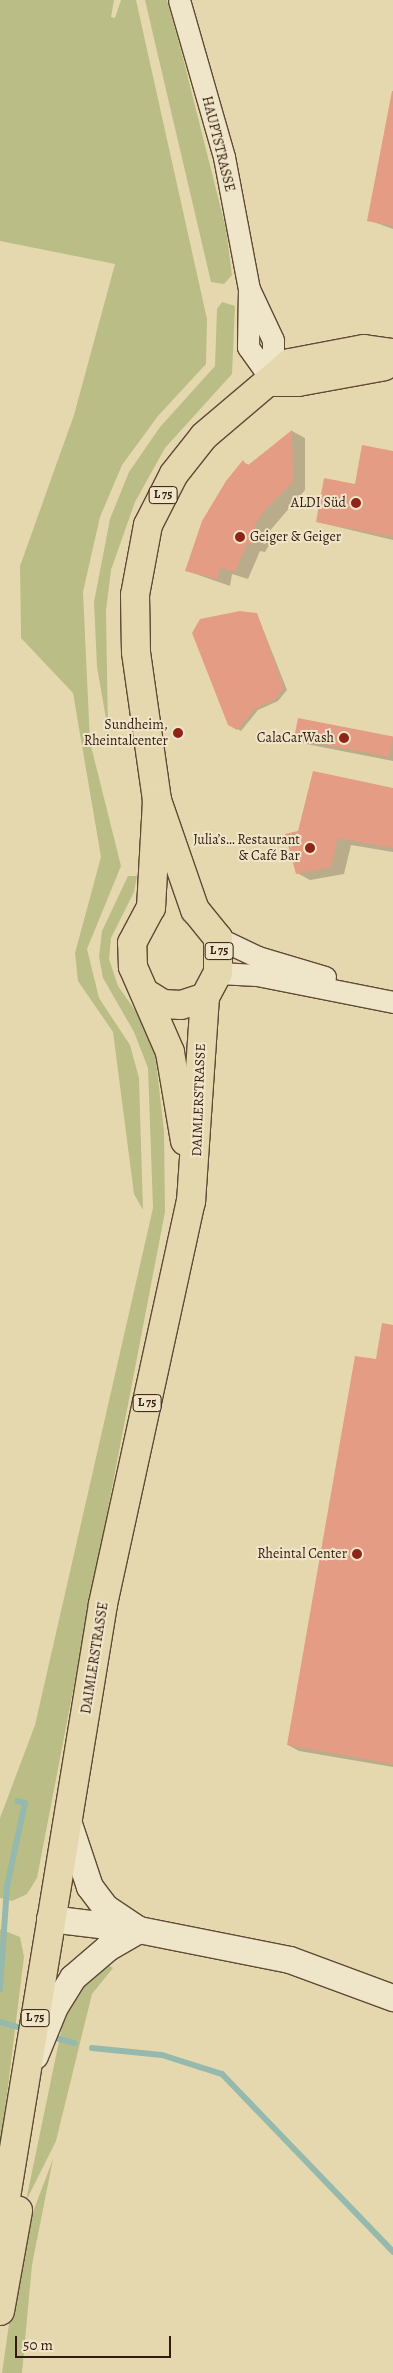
<!DOCTYPE html>
<html>
<head>
<meta charset="utf-8">
<style>
  body { margin:0 }
  #map { position:relative; width:393px; height:2373px; overflow:hidden; background:#e6d8ae; font-family:Alegreya,serif }
  div>[style] { position:absolute }
  .green>* { inset:0; background:#bbbd86 }
  .shadow>* { inset:0; background:#0003 }
  .stream>* { height:6px; margin:-3px; padding:0 3px; transform-origin:3px; border-radius:3px; background:#96b9ae }
  .building>* { inset:0; background:#e59c85; transform-origin:0 0 }
  .roads { filter:drop-shadow(1px 0 #604936) drop-shadow(-1px 0 #604936) drop-shadow(0 1px #604936) drop-shadow(0 -1px #604936) }
  .minor>* { height:21px; margin:-10.5px; padding:0 10.5px; transform-origin:10.5px; border-radius:10.5px; background:#efe6ca }
  .tertiary>* { height:26px; margin:-13px; padding:0 13px; transform-origin:13px; border-radius:13px; background:#efe6ca }
  .primary>* { height:28px; margin:-14px; padding:0 14px; transform-origin:14px; border-radius:14px; background:#e6d8ae }
  .dots>* { width:14px; height:14px; translate:-50% -50%; box-sizing:border-box; border:2px solid #efe6ca; border-radius:50% }
  span { translate:-50% -50%; white-space:nowrap; text-align:center; line-height:1.15; -webkit-text-stroke:4px #efe6ca; paint-order:stroke }
  .shield-label span { padding:1px 4px; background:#efe6ca; border:1px solid; border-radius:4px; -webkit-text-stroke-width:0 }
  .shield-label { font-size:12px; color:#34190e; font-weight:700 }
  .street-label { font-size:14px; color:#34190e }
  .poi-label { font-size:14px; color:#34190e }
  .right { translate:-100% -50%; text-align:right }
  .left { translate:0 -50%; text-align:left }
  .scale { position:absolute; left:15px; top:2336px; width:156px; height:22px; box-sizing:border-box; border:2px solid #34190e; border-top:0; padding-left:6px; font-size:15px; line-height:18px; white-space:nowrap; color:#34190e; -webkit-text-stroke:4px #efe6ca; paint-order:stroke }
</style>
</head>
<body>
<div id="map">
  <div class="green">
    <div style="clip-path:polygon(0 0,114px 0,111px 17px,115px 18px,121px 0,136px 0,207px 319px,206px 364px,158px 416px,122px 465px,100px 517px,83px 592px,90px 742px,121px 866px,87px 949px,99px 998px,130px 1045px,139px 1078px,143px 1210px,134px 1194px,113px 1032px,78px 981px,75px 953px,101px 857px,73px 693px,21px 638px,20px 566px,74px 415px,115px 264px,0 241px)"></div>
    <div style="clip-path:polygon(145px 0,167px 0,181px 50px,226px 229px,232px 275px,224px 284px,211px 282px)"></div>
    <div style="clip-path:polygon(222px 302px,235px 306px,232px 374px,165px 448px,135px 502px,111px 570px,106px 611px,108px 730px,97px 667px,94px 602px,110px 519px,129px 472px,160px 427px,215px 366px,217px 309px)"></div>
    <div style="clip-path:polygon(128px 876px,137px 876px,134px 892px,111px 938px,109px 959px,118px 986px,144px 1023px,155px 1052px,164px 1131px,165px 1212px,37px 1878px,27px 1894px,12px 1901px,0 1898px,0 1818px,35px 1725px,153px 1208px,148px 1068px,134px 1032px,103px 978px,99px 957px,102px 931px)"></div>
    <div style="clip-path:polygon(0 1929px,20px 1937px,24px 1957px,0 2151px)"></div>
    <div style="clip-path:polygon(104px 1962px,113px 1968px,92px 1994px,56px 2141px,26px 2201px,64px 2017px,74px 1994px)"></div>
    <div style="clip-path:polygon(53px 2159px,32px 2265px,22px 2373px,2px 2373px,25px 2212px,33px 2212px)"></div>
  </div>
  <div class="shadow">
    <div style="clip-path:polygon(393px 93px,393px 229px,368px 220px)"></div>
    <div style="clip-path:polygon(292px 431px,305px 438px,305px 490px,267px 534px,272px 540px,265px 552px,260px 551px,248px 579px,232px 574px,230px 586px,187px 571px,243px 462px,249px 465px)"></div>
    <div style="clip-path:polygon(393px 452px,393px 540px,317px 522px,356px 485px)"></div>
    <div style="clip-path:polygon(257px 614px,287px 690px,278px 701px,258px 710px,241px 731px,229px 724px)"></div>
    <div style="clip-path:polygon(295px 738px,393px 738px,393px 761px,306px 744px)"></div>
    <div style="clip-path:polygon(393px 789px,393px 852px,351px 845px,344px 874px,310px 880px,297px 873px,299px 832px)"></div>
    <div style="clip-path:polygon(393px 1326px,393px 1767px,299px 1751px,288px 1745px)"></div>
  </div>
  <div class="stream">
    <div style="left:0;top:1989px;width:103px;rotate:-86.1deg"></div>
    <div style="left:7px;top:1886px;width:85px;rotate:-77.8deg"></div>
    <div style="left:25px;top:1803px;width:8px;rotate:-166deg"></div>
    <div style="left:0;top:2022px;width:29px;rotate:16deg"></div>
    <div style="left:56px;top:2038px;width:19px;rotate:16deg"></div>
    <div style="left:92px;top:2048px;width:70px;rotate:5.7deg"></div>
    <div style="left:162px;top:2055px;width:63px;rotate:17.6deg"></div>
    <div style="left:222px;top:2074px;width:247px;rotate:46.1deg"></div>
  </div>
  <div class="building">
    <div style="clip-path:polygon(392px 91px,393px 91px,393px 226px,367px 221px)"></div>
    <div style="clip-path:polygon(292px 430px,293px 482px,263px 512px,254px 526px,260px 532px,252px 545px,247px 544px,235px 572px,220px 568px,217px 579px,185px 571px,202px 521px,226px 481px,243px 460px,247px 466px)"></div>
    <div style="clip-path:polygon(362px 445px,393px 451px,393px 537px,316px 522px,324px 478px,355px 484px)"></div>
    <div style="clip-path:polygon(240px 611px,257px 613px,284px 688px,274px 700px,255px 709px,237px 730px,228px 725px,192px 633px,200px 619px)"></div>
    <div style="left:298px;top:718px;width:97px;height:21px;rotate:11deg"></div>
    <div style="clip-path:polygon(313px 771px,393px 788px,393px 848px,338px 838px,331px 867px,296px 874px,285px 834px,298px 831px)"></div>
    <div style="clip-path:polygon(382px 1323px,393px 1325px,393px 1764px,287px 1745px,355px 1356px,376px 1359px)"></div>
  </div>
  <div class="roads">
    <div class="minor">
      <div style="left:179px;top:0;width:163px;rotate:74deg"></div>
      <div style="left:224px;top:157px;width:134px;rotate:79.3deg"></div>
      <div style="left:249px;top:289px;width:58px;rotate:91deg"></div>
      <div style="left:248px;top:347px;width:43px;rotate:54.5deg"></div>
      <div style="left:249px;top:289px;width:56px;rotate:64.8deg"></div>
      <div style="left:273px;top:340px;width:42px;rotate:90deg"></div>
      <div style="left:218px;top:938px;width:44px;rotate:25.4deg"></div>
      <div style="left:258px;top:957px;width:70px;rotate:16.6deg"></div>
      <div style="left:218px;top:973px;width:39px;rotate:3deg"></div>
      <div style="left:257px;top:975px;width:139px;rotate:11.2deg"></div>
    </div>
    <div class="tertiary">
      <div style="left:69px;top:1824px;width:66px;rotate:71.6deg"></div>
      <div style="left:90px;top:1887px;width:26px;rotate:53deg"></div>
      <div style="left:106px;top:1908px;width:36px;rotate:34deg"></div>
      <div style="left:50px;top:1919px;width:90px;rotate:7deg"></div>
      <div style="left:139px;top:1930px;width:154px;rotate:11.2deg"></div>
      <div style="left:290px;top:1960px;width:110px;rotate:20.3deg"></div>
      <div style="left:35px;top:2056px;width:53px;rotate:-67.8deg"></div>
      <div style="left:55px;top:2007px;width:34px;rotate:-58deg"></div>
      <div style="left:73px;top:1978px;width:46px;rotate:-40.6deg"></div>
      <div style="left:108px;top:1948px;width:36px;rotate:-30deg"></div>
    </div>
    <div class="primary">
      <div style="left:273px;top:382px;width:25px"></div>
      <div style="left:298px;top:382px;width:88px;rotate:-10.4deg"></div>
      <div style="left:147px;top:994px;width:19px;rotate:32deg"></div>
      <div style="left:163px;top:1004px;width:18px;rotate:3deg"></div>
      <div style="left:181px;top:1005px;width:25px;rotate:-18deg"></div>
      <div style="left:185px;top:1141px;width:90px;rotate:-99.6deg"></div>
      <div style="left:170px;top:1052px;width:93px;rotate:-113.5deg"></div>
      <div style="left:133px;top:967px;width:24px;rotate:-92deg"></div>
      <div style="left:132px;top:943px;width:40px;rotate:-62deg"></div>
      <div style="left:151px;top:908px;width:108px;rotate:-86.8deg"></div>
      <div style="left:157px;top:800px;width:149px;rotate:-98.1deg"></div>
      <div style="left:136px;top:652px;width:57px;rotate:-91deg"></div>
      <div style="left:135px;top:595px;width:71px;rotate:-79.5deg"></div>
      <div style="left:148px;top:525px;width:57px;rotate:-63deg"></div>
      <div style="left:174px;top:474px;width:48px;rotate:-51.7deg"></div>
      <div style="left:204px;top:436px;width:113px;rotate:-40.3deg"></div>
      <div style="left:290px;top:363px;width:75px;rotate:-10.7deg"></div>
      <div style="left:364px;top:349px;width:29px;rotate:8deg"></div>
      <div style="left:0;top:2234px;width:638px;rotate:-80.71deg"></div>
      <div style="left:103px;top:1604px;width:412px;rotate:-77.7deg"></div>
      <div style="left:191px;top:1202px;width:205px;rotate:-86.1deg"></div>
      <div style="left:205px;top:997px;width:27px;rotate:-62deg"></div>
      <div style="left:218px;top:973px;width:35px;rotate:-90deg"></div>
      <div style="left:218px;top:938px;width:36px;rotate:-129deg"></div>
      <div style="left:195px;top:910px;width:116px;rotate:-109.1deg"></div>
      <div style="left:0;top:2311px;width:102px;rotate:-79.8deg"></div>
    </div>
  </div>
  <div class="dots">
    <div style="left:356px;top:503px;background:#8f2418"></div>
    <div style="left:240px;top:537px;background:#8f2418"></div>
    <div style="left:178px;top:733px;background:#8f2418"></div>
    <div style="left:344px;top:738px;background:#8f2418"></div>
    <div style="left:310px;top:848px;background:#8f2418"></div>
    <div style="left:357px;top:1554px;background:#8f2418"></div>
  </div>
  <div class="shield-label">
    <span style="left:163px;top:495px">L 75</span>
    <span style="left:219px;top:951px">L 75</span>
    <span style="left:147px;top:1403px">L 75</span>
    <span style="left:35px;top:2018px">L 75</span>
  </div>
  <div class="street-label">
    <span style="left:218px;top:144px;rotate:76deg">HAUPTSTRASSE</span>
    <span style="left:199px;top:1100px;rotate:-88deg">DAIMLERSTRASSE</span>
    <span style="left:95px;top:1658px;rotate:-81deg">DAIMLERSTRASSE</span>
  </div>
  <div class="poi-label">
    <span class="right" style="left:346px;top:503px">ALDI Süd</span>
    <span class="left" style="left:250px;top:537px">Geiger &amp; Geiger</span>
    <span class="right" style="left:168px;top:733px">Sundheim,<br>Rheintalcenter</span>
    <span class="right" style="left:334px;top:738px">CalaCarWash</span>
    <span class="right" style="left:300px;top:848px">Julia’s… Restaurant<br>&amp; Café Bar</span>
    <span class="right" style="left:347px;top:1554px">Rheintal Center</span>
  </div>
  <div class="scale">50 m</div>
</div>
</body>
</html>
